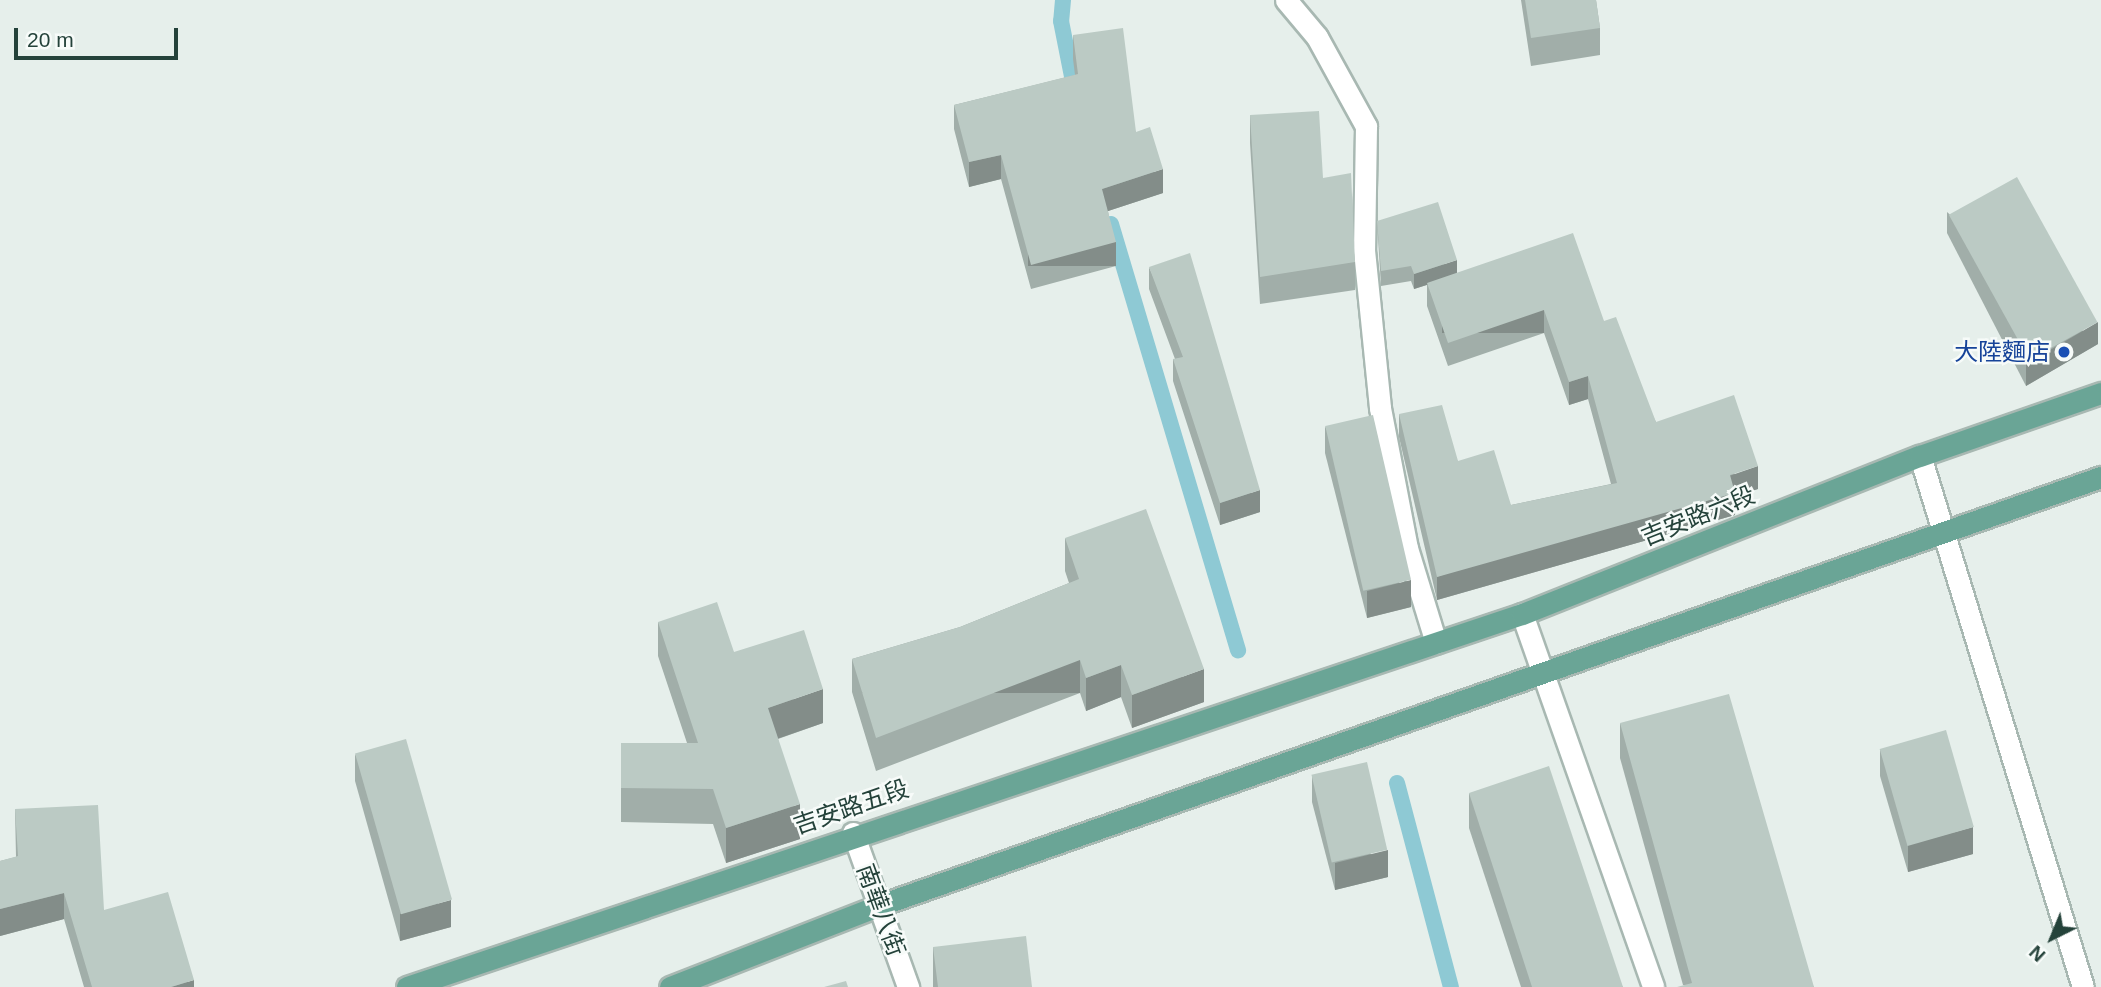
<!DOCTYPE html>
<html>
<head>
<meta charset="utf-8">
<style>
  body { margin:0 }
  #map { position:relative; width:2101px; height:987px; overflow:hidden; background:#e6efeb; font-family:Helvetica,"Noto Sans TC",sans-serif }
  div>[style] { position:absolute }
  .stream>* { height:16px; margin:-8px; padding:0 8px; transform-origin:8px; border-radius:8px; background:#8ec9d4 }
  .roads { filter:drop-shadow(2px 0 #a8b8b2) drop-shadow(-2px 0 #a8b8b2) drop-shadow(0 2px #a8b8b2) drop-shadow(0 -2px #a8b8b2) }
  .lane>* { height:21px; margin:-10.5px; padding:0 10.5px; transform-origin:10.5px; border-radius:10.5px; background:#fff }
  .street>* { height:21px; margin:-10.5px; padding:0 10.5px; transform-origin:10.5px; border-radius:10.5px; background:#fff }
  .primary>* { height:21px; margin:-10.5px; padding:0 10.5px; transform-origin:10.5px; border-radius:10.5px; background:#6aa596 }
  .wall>* { inset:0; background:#a1aea9 }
  .shaded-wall>* { inset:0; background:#838d89; transform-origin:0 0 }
  .building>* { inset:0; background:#bbcac4; transform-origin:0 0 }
  .dots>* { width:19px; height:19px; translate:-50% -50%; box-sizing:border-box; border:4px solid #f7fbf9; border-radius:50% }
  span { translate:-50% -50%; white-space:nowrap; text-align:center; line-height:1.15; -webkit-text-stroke:5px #f7fbf9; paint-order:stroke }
  .transit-label { font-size:24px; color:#164399 }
  .right { translate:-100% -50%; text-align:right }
  .street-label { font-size:24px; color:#24423a }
  .north { position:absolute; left:2017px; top:903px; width:70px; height:70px; -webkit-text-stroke:5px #f7fbf9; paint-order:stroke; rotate:223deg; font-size:19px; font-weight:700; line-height:28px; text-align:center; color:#24423a }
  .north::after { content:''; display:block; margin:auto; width:24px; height:32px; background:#24423a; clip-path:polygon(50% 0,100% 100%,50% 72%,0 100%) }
  .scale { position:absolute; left:14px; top:28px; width:164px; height:32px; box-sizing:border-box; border:4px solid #24423a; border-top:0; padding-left:9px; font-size:21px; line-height:24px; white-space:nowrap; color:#24423a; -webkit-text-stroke:5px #f7fbf9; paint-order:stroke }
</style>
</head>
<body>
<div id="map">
  <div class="stream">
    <div style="left:1063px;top:0;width:21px;rotate:95deg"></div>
    <div style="left:1061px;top:21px;width:77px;rotate:78.8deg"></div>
    <div style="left:1111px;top:224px;width:445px;rotate:73.4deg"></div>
    <div style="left:1397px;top:783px;width:211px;rotate:75.2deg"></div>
  </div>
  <div class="roads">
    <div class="lane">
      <div style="left:1286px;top:0;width:48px;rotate:50deg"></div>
      <div style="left:1317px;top:37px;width:102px;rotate:61.2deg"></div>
      <div style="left:1366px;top:126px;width:124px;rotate:90.9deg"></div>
      <div style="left:1364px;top:250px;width:159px;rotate:84.2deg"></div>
      <div style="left:1380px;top:408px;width:143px;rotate:79.1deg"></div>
      <div style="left:1407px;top:548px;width:99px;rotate:73deg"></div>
      <div style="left:1522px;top:614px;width:395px;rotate:70.6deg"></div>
    </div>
    <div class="street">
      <div style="left:1920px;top:456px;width:555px;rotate:72.94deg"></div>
      <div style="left:853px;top:833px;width:164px;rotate:70.3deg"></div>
    </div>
    <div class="primary">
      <div style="left:407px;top:987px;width:1176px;rotate:-18.5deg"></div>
      <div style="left:1522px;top:614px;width:428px;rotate:-21.7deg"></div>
      <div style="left:1920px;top:456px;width:192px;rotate:-19.2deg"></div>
      <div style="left:670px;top:987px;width:229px;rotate:-21.3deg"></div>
      <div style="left:883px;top:904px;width:1291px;rotate:-19.32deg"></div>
    </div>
  </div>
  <div class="wall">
    <div style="clip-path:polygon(1521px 0,1596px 0,1600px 28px,1600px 55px,1531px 66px)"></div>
    <div style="clip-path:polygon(1073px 35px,1136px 132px,1163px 193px,1108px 211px,1116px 266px,1031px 289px,1001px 179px,969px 187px,954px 129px,954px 105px,1075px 75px,1073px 59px)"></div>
    <div style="clip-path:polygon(1250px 115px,1323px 178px,1355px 262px,1355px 290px,1260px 304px,1250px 143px)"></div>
    <div style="clip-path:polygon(1947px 212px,2098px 344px,2026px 386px,1947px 233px)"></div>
    <div style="clip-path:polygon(1377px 221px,1457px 273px,1604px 321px,1656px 422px,1758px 489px,1735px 496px,1735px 515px,1437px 600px,1399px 437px,1399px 414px,1458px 461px,1511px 505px,1611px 484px,1588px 399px,1569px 405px,1544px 333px,1448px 366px,1427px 306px,1427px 285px,1414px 289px,1411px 281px,1381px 286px)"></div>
    <div style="clip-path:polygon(1149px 267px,1260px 512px,1220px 525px,1173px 381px,1173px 359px,1175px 359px,1149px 289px)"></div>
    <div style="clip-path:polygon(1325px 426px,1411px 607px,1367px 618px,1325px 453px)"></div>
    <div style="clip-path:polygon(1065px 538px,1204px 702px,1132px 728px,1121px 697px,1086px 711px,1080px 693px,876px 771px,852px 692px,852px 659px,960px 627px,1069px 583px,1065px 571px)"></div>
    <div style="clip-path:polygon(658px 622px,734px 652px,823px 723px,778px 739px,800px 839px,726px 863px,713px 824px,621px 822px,621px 743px,687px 743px,658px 656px)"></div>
    <div style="clip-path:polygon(1620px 723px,1814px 987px,1683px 985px,1620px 758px)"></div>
    <div style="clip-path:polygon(1880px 749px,1973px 854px,1908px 872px,1880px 776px)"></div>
    <div style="clip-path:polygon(355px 754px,451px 927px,400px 941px,355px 781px)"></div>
    <div style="clip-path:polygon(1312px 775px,1388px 877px,1335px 890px,1312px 802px)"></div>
    <div style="clip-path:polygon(1469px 793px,1623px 987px,1521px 987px,1469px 828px)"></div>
    <div style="clip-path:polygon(15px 809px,104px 910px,194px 987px,84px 987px,64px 919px,0 936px,0 861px,16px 857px)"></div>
    <div style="clip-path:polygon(933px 947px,1032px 987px,933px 987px)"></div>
  </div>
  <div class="shaded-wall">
    <div style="clip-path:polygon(1001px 155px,1001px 179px,969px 187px,969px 162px)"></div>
    <div style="clip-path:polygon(1163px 169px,1163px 193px,1102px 213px,1102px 189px)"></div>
    <div style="left:1116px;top:242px;width:24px;height:88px;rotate:90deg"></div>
    <div style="clip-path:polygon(1457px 260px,1457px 275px,1414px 289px,1414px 274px)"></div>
    <div style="left:1544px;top:310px;width:23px;height:102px;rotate:90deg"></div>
    <div style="clip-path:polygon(2098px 322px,2098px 344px,2026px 386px,2026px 364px)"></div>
    <div style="clip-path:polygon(1588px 376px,1588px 399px,1569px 405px,1569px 382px)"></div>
    <div style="clip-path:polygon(1758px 466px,1758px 489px,1735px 496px,1735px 515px,1437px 600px,1437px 577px)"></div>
    <div style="clip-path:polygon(1260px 490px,1260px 512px,1220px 525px,1220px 503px)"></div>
    <div style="clip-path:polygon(1411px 580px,1411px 607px,1367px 618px,1367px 591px)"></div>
    <div style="left:1080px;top:660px;width:33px;height:218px;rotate:90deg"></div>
    <div style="clip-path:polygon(1121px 665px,1121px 697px,1086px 711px,1086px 678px)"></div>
    <div style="clip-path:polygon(1204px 669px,1204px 702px,1132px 728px,1132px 695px)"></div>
    <div style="clip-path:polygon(823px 689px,823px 723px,768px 742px,768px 708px)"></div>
    <div style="clip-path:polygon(800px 804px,800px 839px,726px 863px,726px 828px)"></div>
    <div style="clip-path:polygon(1973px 827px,1973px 854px,1908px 872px,1908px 845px)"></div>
    <div style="clip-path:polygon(1388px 850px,1388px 877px,1335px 890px,1335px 863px)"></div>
    <div style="clip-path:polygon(64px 893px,64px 919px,0 936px,0 909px)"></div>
    <div style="clip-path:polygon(451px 900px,451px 927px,400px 941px,400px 914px)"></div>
    <div style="clip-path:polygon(194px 980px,194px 987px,171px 987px)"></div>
  </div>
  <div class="building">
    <div style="clip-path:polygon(1525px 0,1596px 0,1600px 28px,1531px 38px)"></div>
    <div style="clip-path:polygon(1123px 28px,1136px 132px,1150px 127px,1163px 169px,1102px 189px,1116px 242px,1031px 265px,1001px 155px,969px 162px,954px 105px,1078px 74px,1073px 35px)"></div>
    <div style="clip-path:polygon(1319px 111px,1323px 178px,1351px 173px,1355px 262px,1260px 277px,1250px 115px)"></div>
    <div style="left:2017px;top:177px;width:166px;height:78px;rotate:61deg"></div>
    <div style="clip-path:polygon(1438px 202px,1457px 260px,1414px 274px,1411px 266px,1381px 271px,1377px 221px)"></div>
    <div style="clip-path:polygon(1573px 233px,1604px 321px,1616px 317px,1656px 422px,1734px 395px,1758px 466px,1730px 475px,1735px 493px,1437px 577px,1399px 414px,1442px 405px,1458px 461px,1494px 450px,1511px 505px,1617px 483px,1588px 376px,1569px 382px,1544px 310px,1448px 343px,1427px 283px)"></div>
    <div style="clip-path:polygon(1190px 253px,1260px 490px,1220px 503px,1173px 359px,1183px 357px,1149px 267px)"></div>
    <div style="left:1373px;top:415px;width:169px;height:49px;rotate:77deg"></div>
    <div style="clip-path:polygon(1146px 509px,1204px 669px,1132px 695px,1121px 665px,1086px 678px,1080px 660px,876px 738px,852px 659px,960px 627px,1079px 579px,1065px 538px)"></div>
    <div style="clip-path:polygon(717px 602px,734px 652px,804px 630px,823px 689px,768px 708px,800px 804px,726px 828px,713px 789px,621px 788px,621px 743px,698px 743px,658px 622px)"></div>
    <div style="clip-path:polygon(1729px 694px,1814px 987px,1677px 987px,1692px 983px,1620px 723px)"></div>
    <div style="left:1946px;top:730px;width:101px;height:69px;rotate:74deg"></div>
    <div style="left:406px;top:739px;width:167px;height:53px;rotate:74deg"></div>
    <div style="left:1367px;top:762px;width:90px;height:57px;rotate:77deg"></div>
    <div style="clip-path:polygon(1549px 766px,1623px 987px,1532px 987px,1469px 793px)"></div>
    <div style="clip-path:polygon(98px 805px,104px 910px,168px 892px,194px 980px,171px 987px,92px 987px,64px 893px,0 909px,0 861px,18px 856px,15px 809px)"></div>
    <div style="clip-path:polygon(1026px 936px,1032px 987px,938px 987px,933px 947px)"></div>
    <div style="clip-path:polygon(846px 981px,848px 987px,824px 987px)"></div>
  </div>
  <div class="dots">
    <div style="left:2064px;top:352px;background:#1a4fb4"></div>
  </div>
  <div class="transit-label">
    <span class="right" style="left:2050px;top:352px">大陸麵店</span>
  </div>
  <div class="street-label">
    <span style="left:1698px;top:516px;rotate:-22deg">吉安路六段</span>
    <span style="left:851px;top:807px;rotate:-19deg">吉安路五段</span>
    <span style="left:881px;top:910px;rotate:70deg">南華八街</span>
  </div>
  <div class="north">N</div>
  <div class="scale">20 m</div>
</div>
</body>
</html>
